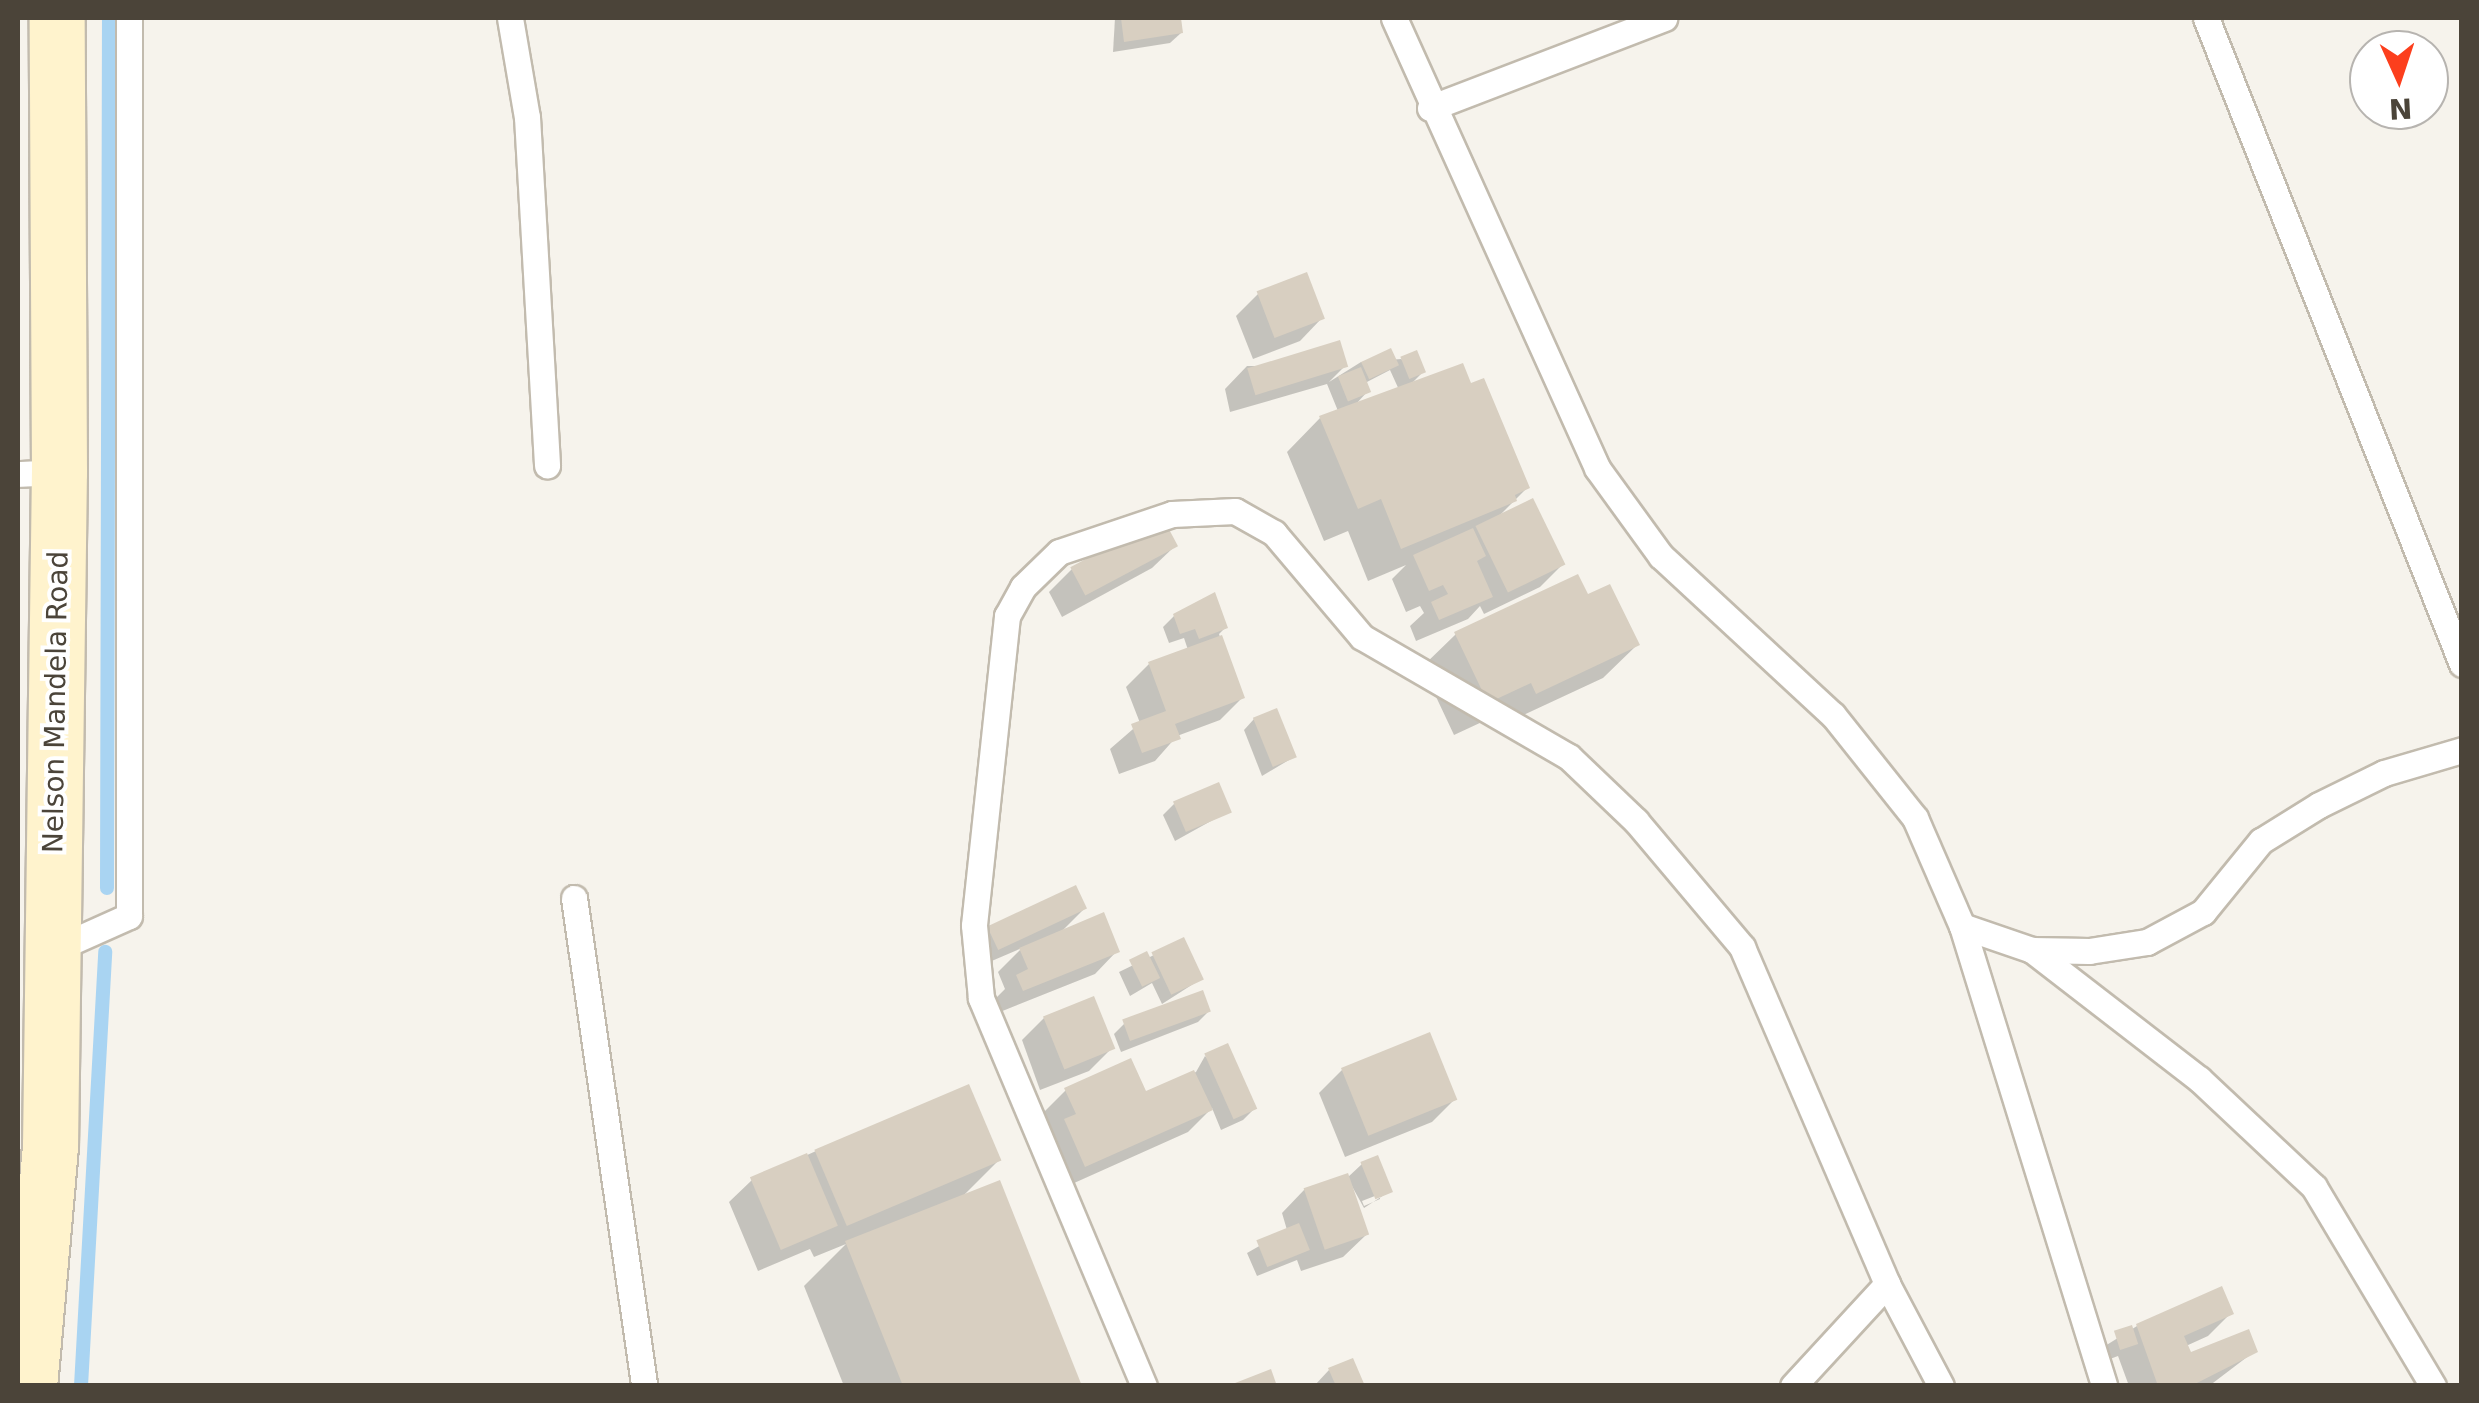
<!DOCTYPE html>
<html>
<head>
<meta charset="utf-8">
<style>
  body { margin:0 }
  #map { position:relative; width:2479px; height:1403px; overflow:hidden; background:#f6f3ec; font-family:"DejaVu Sans",sans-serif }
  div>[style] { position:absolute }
  .shadow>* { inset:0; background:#0003 }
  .stream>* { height:14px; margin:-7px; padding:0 7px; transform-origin:7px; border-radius:7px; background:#a9d4f2 }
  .building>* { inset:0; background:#d8cfc1; transform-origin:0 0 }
  .roads { filter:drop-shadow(2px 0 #c2bbae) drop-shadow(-2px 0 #c2bbae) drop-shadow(0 2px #c2bbae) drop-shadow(0 -2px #c2bbae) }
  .lane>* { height:25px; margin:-12.5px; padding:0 12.5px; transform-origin:12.5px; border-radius:12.5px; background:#fff }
  .secondary>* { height:55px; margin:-27.5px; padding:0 27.5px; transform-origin:27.5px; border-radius:27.5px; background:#fff3cd }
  span { translate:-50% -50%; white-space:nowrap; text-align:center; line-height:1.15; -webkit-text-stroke:8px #fff; paint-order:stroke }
  .street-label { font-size:28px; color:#4b4439 }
  .frame { position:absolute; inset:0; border:20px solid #4b4439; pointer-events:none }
  .north { position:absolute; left:2349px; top:30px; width:100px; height:100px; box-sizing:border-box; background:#fff; border:2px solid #b7b4b0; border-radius:50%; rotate:177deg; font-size:28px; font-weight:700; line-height:40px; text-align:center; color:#4b4439 }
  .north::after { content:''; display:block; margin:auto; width:35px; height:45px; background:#fc3f1d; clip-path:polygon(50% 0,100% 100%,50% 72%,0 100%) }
</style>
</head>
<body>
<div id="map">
  <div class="shadow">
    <div style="clip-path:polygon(1115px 18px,1179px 18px,1181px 33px,1170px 43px,1113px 52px)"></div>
    <div style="clip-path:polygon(1258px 294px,1322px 318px,1300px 341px,1253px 359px,1236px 316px)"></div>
    <div style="clip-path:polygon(evenodd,1401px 359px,1423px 372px,1405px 390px,1527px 488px,1500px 515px,1562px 565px,1540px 587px,1484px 614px,1480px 606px,1468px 619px,1416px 641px,1410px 626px,1424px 613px,1420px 606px,1406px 612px,1392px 579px,1406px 565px,1368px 581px,1348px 531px,1324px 541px,1287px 452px,1320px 418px,1338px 411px,1327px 384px,1230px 412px,1225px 389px,1247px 366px,1345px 366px,1329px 382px,1361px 362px,1401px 359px,1390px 370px,1400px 392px,1356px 404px,1368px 391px,1365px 383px,1390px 370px)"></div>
    <div style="clip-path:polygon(1175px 546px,1152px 568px,1062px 617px,1049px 592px,1072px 569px)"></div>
    <div style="clip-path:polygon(1587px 597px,1637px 645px,1603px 678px,1502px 725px,1497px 715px,1454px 735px,1422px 667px,1456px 634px)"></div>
    <div style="clip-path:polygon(1174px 616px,1225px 628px,1219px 634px,1242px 698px,1220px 720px,1177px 736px,1155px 761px,1119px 774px,1110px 749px,1140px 723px,1126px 687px,1149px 664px,1188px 650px,1184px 638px,1169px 643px,1163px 627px)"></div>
    <div style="clip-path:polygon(1254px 719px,1294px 757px,1262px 776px,1244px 730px)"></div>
    <div style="clip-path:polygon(1174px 804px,1229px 811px,1175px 841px,1163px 815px)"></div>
    <div style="clip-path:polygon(1084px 909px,1059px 934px,1117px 951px,1095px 974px,1000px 1012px,995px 999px,1005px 989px,998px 972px,1022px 948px,973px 969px,965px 949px,987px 926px)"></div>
    <div style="clip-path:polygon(1154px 955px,1201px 979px,1162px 1004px,1152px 983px,1130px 996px,1119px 972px)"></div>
    <div style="clip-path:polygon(1208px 1012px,1198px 1022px,1121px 1052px,1114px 1034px,1125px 1023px)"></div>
    <div style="clip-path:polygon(1044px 1018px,1112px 1048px,1089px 1071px,1040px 1090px,1022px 1040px)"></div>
    <div style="clip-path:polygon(1205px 1056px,1254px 1109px,1243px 1120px,1221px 1130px,1212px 1108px,1188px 1132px,1063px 1188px,1043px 1144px,1053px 1134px,1043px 1113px,1066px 1090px,1145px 1095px,1196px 1072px)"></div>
    <div style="clip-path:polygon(1342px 1070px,1454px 1100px,1432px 1122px,1345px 1157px,1319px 1093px)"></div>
    <div style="clip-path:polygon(816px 1151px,999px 1160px,961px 1198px,1080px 1386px,844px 1386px,804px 1286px,846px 1244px,814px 1257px,810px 1249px,758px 1271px,729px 1202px,752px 1180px)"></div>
    <div style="clip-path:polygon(evenodd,1362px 1164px,1390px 1191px,1364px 1208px,1348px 1179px,1366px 1235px,1343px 1257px,1301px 1271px,1297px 1260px,1257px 1276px,1247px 1253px,1287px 1230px,1282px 1213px,1304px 1190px,1347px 1178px,1362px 1164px,1380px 1194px,1380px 1199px,1364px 1206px,1362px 1201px,1380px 1194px)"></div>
    <div style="clip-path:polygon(2231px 1313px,2208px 1336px,2186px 1346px,2190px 1355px,2255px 1351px,2209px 1386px,2129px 1386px,2118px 1356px,2110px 1359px,2105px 1346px,2137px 1326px)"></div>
    <div style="clip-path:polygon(1329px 1370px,1363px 1386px,1314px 1386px)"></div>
  </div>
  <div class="stream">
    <div style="left:107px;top:888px;width:870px;rotate:-89.87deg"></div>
    <div style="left:81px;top:1386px;width:435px;rotate:-86.8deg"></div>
  </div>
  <div class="building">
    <div style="clip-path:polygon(1121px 18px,1181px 18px,1183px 33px,1124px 42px)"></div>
    <div style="left:1307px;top:272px;width:50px;height:54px;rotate:69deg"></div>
    <div style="left:1340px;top:340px;width:28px;height:97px;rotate:73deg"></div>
    <div style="left:1391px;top:348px;width:19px;height:33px;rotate:65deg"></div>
    <div style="left:1417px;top:350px;width:24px;height:18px;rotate:68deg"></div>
    <div style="clip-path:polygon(1463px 363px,1471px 383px,1484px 378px,1530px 488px,1515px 495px,1517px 501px,1401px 549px,1381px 499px,1358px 509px,1319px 416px)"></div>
    <div style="left:1361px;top:367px;width:27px;height:25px;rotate:68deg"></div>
    <div style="left:1533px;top:498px;width:74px;height:64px;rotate:64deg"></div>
    <div style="left:1163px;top:518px;width:32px;height:105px;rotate:62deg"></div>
    <div style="clip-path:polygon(1473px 528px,1486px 556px,1477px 561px,1493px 597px,1439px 620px,1431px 602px,1448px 594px,1443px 585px,1429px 591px,1413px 555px)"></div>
    <div style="clip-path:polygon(1578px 574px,1588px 594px,1610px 584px,1640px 645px,1536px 694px,1531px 683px,1488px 703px,1454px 632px)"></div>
    <div style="clip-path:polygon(1215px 592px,1228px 628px,1199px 639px,1195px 629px,1180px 634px,1173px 614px)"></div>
    <div style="clip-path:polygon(1222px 635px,1245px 698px,1175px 724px,1181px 739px,1142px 753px,1131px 724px,1166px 711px,1148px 662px)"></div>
    <div style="left:1277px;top:708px;width:53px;height:26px;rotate:68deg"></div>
    <div style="left:1219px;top:782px;width:33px;height:50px;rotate:67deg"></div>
    <div style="left:1076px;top:885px;width:26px;height:98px;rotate:65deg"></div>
    <div style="clip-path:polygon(1104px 912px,1120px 952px,1023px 991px,1016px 975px,1028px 969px,1019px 948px)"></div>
    <div style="left:1184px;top:937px;width:47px;height:36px;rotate:65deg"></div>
    <div style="left:1147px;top:951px;width:30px;height:20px;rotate:64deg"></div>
    <div style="left:1203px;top:990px;width:23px;height:86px;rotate:70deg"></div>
    <div style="left:1094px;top:996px;width:57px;height:55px;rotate:68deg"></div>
    <div style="left:1430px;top:1032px;width:73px;height:96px;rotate:68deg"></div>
    <div style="left:1228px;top:1043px;width:72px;height:26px;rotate:66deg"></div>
    <div style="clip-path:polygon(1131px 1058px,1146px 1091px,1194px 1070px,1213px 1110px,1085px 1167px,1064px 1119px,1076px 1114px,1064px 1088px)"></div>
    <div style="left:969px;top:1084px;width:83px;height:168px;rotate:67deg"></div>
    <div style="left:807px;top:1153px;width:79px;height:62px;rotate:67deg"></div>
    <div style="left:1378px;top:1155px;width:40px;height:19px;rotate:68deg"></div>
    <div style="left:1348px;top:1173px;width:65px;height:47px;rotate:71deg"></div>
    <div style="clip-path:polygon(1000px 1180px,1082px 1386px,903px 1386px,845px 1241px)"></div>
    <div style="left:1299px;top:1223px;width:29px;height:46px;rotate:68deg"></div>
    <div style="clip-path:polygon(2222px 1286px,2234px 1314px,2184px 1336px,2191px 1352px,2249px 1329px,2258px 1352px,2191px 1386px,2158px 1386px,2136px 1324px)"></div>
    <div style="left:2132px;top:1325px;width:20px;height:19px;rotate:72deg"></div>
    <div style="clip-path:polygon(1353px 1358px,1365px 1386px,1336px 1386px,1328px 1368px)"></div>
    <div style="clip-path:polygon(1271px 1369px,1277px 1386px,1230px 1386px,1230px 1385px)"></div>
  </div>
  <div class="roads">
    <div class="lane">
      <div style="left:510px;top:18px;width:100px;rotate:80.3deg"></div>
      <div style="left:527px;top:117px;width:349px;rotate:86.7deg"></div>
      <div style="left:1394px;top:18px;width:494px;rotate:65.7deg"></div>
      <div style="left:1597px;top:468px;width:109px;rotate:54deg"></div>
      <div style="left:1661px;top:556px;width:234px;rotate:42.8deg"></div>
      <div style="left:1833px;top:715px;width:132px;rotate:51.5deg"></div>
      <div style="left:1915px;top:818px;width:118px;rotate:66.5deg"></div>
      <div style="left:1962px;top:926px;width:481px;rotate:72.8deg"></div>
      <div style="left:2206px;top:18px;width:695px;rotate:68.38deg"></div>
      <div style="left:1430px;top:108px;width:251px;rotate:-21deg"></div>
      <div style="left:18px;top:474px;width:41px;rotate:-2.8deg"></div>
      <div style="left:574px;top:898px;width:493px;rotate:81.8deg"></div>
      <div style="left:1962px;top:926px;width:74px;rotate:18.9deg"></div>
      <div style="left:2032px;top:950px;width:57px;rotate:1deg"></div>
      <div style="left:2089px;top:951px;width:59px;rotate:-8.8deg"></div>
      <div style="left:2147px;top:942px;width:64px;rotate:-28.2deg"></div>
      <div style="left:2203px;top:912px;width:92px;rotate:-50.8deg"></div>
      <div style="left:2261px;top:841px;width:68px;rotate:-31.8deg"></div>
      <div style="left:2319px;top:805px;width:72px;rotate:-26.2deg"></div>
      <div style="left:2384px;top:773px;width:81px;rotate:-16.4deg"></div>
      <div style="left:53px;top:950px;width:83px;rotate:-24.1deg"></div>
      <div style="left:129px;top:916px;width:898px;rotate:-90deg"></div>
      <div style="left:2032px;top:950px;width:211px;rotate:37.7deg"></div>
      <div style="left:2199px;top:1079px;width:158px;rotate:43.2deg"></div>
      <div style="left:2314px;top:1187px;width:232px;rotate:59.1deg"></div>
      <div style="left:1144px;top:1386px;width:421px;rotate:-112.8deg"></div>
      <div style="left:981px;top:998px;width:73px;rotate:-95.5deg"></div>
      <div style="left:974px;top:925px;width:311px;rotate:-83.9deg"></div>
      <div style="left:1007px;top:616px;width:33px;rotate:-61deg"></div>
      <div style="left:1023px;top:587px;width:50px;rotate:-44.2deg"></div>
      <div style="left:1059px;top:552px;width:119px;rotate:-18.6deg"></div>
      <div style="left:1172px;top:514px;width:63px;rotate:-2.7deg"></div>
      <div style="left:1235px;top:511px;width:45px;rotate:29.4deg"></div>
      <div style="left:1274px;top:533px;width:136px;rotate:49.8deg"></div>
      <div style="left:1362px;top:637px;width:239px;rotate:30.1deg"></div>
      <div style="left:1569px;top:757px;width:93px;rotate:43.7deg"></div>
      <div style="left:1636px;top:821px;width:165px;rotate:49.9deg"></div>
      <div style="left:1742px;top:947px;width:367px;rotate:66.7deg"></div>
      <div style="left:1887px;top:1284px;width:115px;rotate:62.1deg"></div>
      <div style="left:1793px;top:1386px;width:139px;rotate:-47.3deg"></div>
    </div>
    <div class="secondary">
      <div style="left:29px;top:1386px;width:240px;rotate:-85deg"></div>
      <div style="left:50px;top:1147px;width:675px;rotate:-89.24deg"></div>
      <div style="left:59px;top:472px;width:454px;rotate:-90.3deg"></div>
    </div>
  </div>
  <div class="street-label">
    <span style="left:56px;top:702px;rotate:-89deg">Nelson Mandela Road</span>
  </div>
  <div class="frame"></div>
  <div class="north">N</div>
</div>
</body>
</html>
